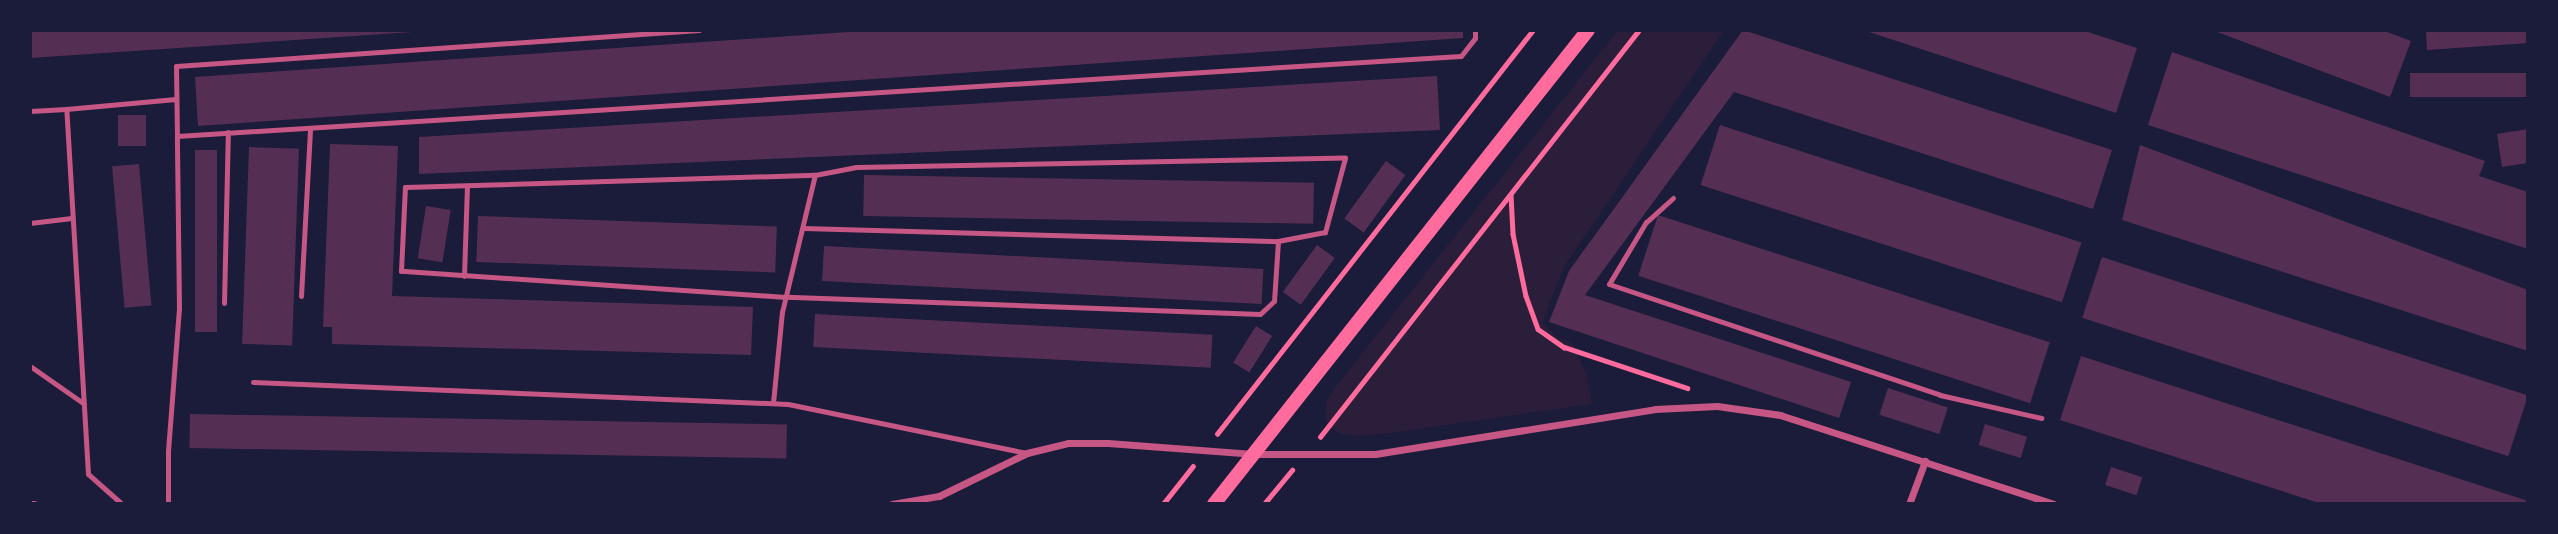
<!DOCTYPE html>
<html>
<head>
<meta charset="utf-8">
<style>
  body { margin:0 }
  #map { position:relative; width:2558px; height:534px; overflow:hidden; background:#1b1b3a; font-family:"Times New Roman",serif }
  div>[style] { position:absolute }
  .green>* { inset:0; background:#2a1e3b }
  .building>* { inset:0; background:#542f53; transform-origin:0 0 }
  .path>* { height:4.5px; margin:-2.25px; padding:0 2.25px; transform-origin:2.25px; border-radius:2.25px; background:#ff6b9d }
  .service>* { height:5px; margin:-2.5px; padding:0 2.5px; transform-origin:2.5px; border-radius:2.5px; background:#c65784 }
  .minor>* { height:7px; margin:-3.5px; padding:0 3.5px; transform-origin:3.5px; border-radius:3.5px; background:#c65784 }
  .secondary>* { height:14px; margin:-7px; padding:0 7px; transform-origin:7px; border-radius:7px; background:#ff6b9d }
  span { translate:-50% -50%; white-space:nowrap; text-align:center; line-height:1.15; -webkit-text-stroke:7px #1b1b3a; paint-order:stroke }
  .frame { position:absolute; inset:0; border:32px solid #1b1b3a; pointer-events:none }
</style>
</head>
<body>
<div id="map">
  <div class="green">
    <div style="clip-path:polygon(1618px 30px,1724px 30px,1564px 267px,1549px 304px,1543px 323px,1558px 338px,1573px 344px,1586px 373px,1592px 404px,1391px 433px,1358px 436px,1339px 433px,1329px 427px,1325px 415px,1326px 402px,1334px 389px)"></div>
  </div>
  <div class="building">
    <div style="clip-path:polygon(30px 30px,413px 30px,413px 32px,30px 58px)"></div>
    <div style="clip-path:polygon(877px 30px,1463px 30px,1463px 38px,198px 126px,195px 77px)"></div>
    <div style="clip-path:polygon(1743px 30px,2112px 150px,2093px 209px,1734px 92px,1585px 295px,1851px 382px,1839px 418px,1549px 322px,1569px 271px)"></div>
    <div style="clip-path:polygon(1863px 30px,2082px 30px,2137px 48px,2116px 113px)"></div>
    <div style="clip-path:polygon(2212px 30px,2382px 30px,2411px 41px,2390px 97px)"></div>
    <div style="clip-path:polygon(2426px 30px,2528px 30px,2528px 43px,2427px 50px)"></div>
    <div style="clip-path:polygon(2172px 52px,2485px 161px,2479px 176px,2528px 192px,2528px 249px,2148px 125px)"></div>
    <div style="left:2528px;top:73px;width:24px;height:118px;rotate:90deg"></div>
    <div style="clip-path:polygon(1437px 76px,1440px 130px,419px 174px,419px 137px)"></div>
    <div style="left:118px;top:115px;width:28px;height:31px"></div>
    <div style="left:1720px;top:125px;width:380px;height:63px;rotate:18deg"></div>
    <div style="clip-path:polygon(2528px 129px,2528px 163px,2502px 167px,2497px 134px)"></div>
    <div style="clip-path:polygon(330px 144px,398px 146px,392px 296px,753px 307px,751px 355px,332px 344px,332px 327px,323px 327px)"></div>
    <div style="clip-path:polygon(2140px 145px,2528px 290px,2528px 351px,2122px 220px)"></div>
    <div style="left:249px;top:147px;width:50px;height:197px;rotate:2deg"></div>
    <div style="left:195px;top:150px;width:22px;height:182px"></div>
    <div style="left:1386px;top:161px;width:24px;height:71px;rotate:36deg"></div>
    <div style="left:139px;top:164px;width:142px;height:27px;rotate:85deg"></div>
    <div style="left:864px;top:175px;width:450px;height:41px;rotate:1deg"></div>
    <div style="left:426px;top:206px;width:25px;height:53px;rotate:9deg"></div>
    <div style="left:1658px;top:215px;width:412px;height:64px;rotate:18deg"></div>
    <div style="left:478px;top:216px;width:299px;height:46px;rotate:2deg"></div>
    <div style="left:1317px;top:245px;width:22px;height:58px;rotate:36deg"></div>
    <div style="left:824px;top:246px;width:440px;height:35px;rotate:3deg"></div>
    <div style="left:2102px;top:257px;width:448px;height:64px;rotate:18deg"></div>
    <div style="left:815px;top:314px;width:398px;height:33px;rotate:3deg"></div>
    <div style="left:1256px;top:326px;width:19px;height:43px;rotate:32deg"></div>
    <div style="clip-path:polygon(2081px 356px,2528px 501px,2528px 504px,2322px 504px,2060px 420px)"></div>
    <div style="left:1888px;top:388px;width:63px;height:28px;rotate:18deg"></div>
    <div style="left:190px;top:414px;width:597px;height:34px;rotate:1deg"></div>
    <div style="left:1985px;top:424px;width:44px;height:22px;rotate:17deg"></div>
    <div style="left:2111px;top:467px;width:33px;height:19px;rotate:18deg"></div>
  </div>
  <div class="path">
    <div style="left:1511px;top:195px;width:39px;rotate:87deg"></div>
    <div style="left:1513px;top:234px;width:63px;rotate:78.2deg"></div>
    <div style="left:1526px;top:296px;width:35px;rotate:70deg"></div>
    <div style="left:1538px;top:329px;width:32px;rotate:35deg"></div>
    <div style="left:1564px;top:347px;width:130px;rotate:18.4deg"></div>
    <div style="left:1217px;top:434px;width:513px;rotate:-51.97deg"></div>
    <div style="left:1320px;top:437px;width:517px;rotate:-51.91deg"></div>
    <div style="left:1163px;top:504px;width:48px;rotate:-51.7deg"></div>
    <div style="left:1264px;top:504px;width:44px;rotate:-50.5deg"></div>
  </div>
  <div class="service">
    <div style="left:699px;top:30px;width:524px;rotate:176.06deg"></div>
    <div style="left:176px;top:66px;width:70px;rotate:89.2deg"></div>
    <div style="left:177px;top:136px;width:1286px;rotate:-3.57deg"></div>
    <div style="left:1461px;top:56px;width:23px;rotate:-52deg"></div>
    <div style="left:1475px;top:38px;width:8px;rotate:-90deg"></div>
    <div style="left:30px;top:111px;width:36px;rotate:-3deg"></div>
    <div style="left:1673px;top:198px;width:36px;rotate:138deg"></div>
    <div style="left:1646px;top:222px;width:72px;rotate:120.8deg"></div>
    <div style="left:1609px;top:284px;width:349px;rotate:18.5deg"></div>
    <div style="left:1940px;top:395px;width:104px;rotate:12.8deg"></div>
    <div style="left:30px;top:223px;width:42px;rotate:-6.8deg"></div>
    <div style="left:803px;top:228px;width:475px;rotate:1.6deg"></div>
    <div style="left:1278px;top:241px;width:60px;rotate:93.8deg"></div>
    <div style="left:1274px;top:301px;width:19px;rotate:137deg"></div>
    <div style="left:1260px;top:314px;width:474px;rotate:-177.9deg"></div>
    <div style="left:786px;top:297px;width:386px;rotate:-176.1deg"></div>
    <div style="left:401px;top:271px;width:84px;rotate:-87.3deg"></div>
    <div style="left:405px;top:187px;width:410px;rotate:-1.7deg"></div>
    <div style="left:815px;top:175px;width:42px;rotate:-11deg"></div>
    <div style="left:856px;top:167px;width:489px;rotate:-1.1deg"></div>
    <div style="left:1345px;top:158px;width:77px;rotate:105.1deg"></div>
    <div style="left:1325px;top:232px;width:48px;rotate:169.2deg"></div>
    <div style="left:464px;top:276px;width:90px;rotate:-88.1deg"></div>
    <div style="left:301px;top:296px;width:168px;rotate:-86.9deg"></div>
    <div style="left:224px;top:303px;width:171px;rotate:-88.7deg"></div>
    <div style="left:30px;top:366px;width:65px;rotate:34.9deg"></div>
    <div style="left:253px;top:382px;width:535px;rotate:2.35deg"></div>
    <div style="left:788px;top:404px;width:244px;rotate:11.6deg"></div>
    <div style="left:773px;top:403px;width:91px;rotate:-84.4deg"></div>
    <div style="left:782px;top:312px;width:141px;rotate:-76.5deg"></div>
    <div style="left:122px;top:504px;width:45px;rotate:-138.6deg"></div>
    <div style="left:88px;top:474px;width:366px;rotate:-93.4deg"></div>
    <div style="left:66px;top:109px;width:110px;rotate:-5.2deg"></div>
    <div style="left:168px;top:504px;width:53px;rotate:-90deg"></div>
    <div style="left:168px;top:451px;width:142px;rotate:-85.6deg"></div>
    <div style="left:179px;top:309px;width:173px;rotate:-90.7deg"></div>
  </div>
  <div class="minor">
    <div style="left:30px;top:504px;width:4px"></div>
    <div style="left:892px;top:504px;width:48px;rotate:-9.7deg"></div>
    <div style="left:939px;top:496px;width:98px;rotate:-26deg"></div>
    <div style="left:1027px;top:453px;width:42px;rotate:-13.7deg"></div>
    <div style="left:1068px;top:443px;width:40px"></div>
    <div style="left:1108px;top:443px;width:145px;rotate:4.3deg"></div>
    <div style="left:1253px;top:454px;width:122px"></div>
    <div style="left:1375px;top:454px;width:284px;rotate:-9.1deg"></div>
    <div style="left:1655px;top:409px;width:62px;rotate:-2.8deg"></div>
    <div style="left:1717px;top:406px;width:64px;rotate:8.1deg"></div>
    <div style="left:1780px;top:415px;width:288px;rotate:18deg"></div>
    <div style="left:1909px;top:504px;width:46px;rotate:-69.6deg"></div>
  </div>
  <div class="secondary">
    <div style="left:1214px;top:504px;width:604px;rotate:-51.73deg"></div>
  </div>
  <div class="frame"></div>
</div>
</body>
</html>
